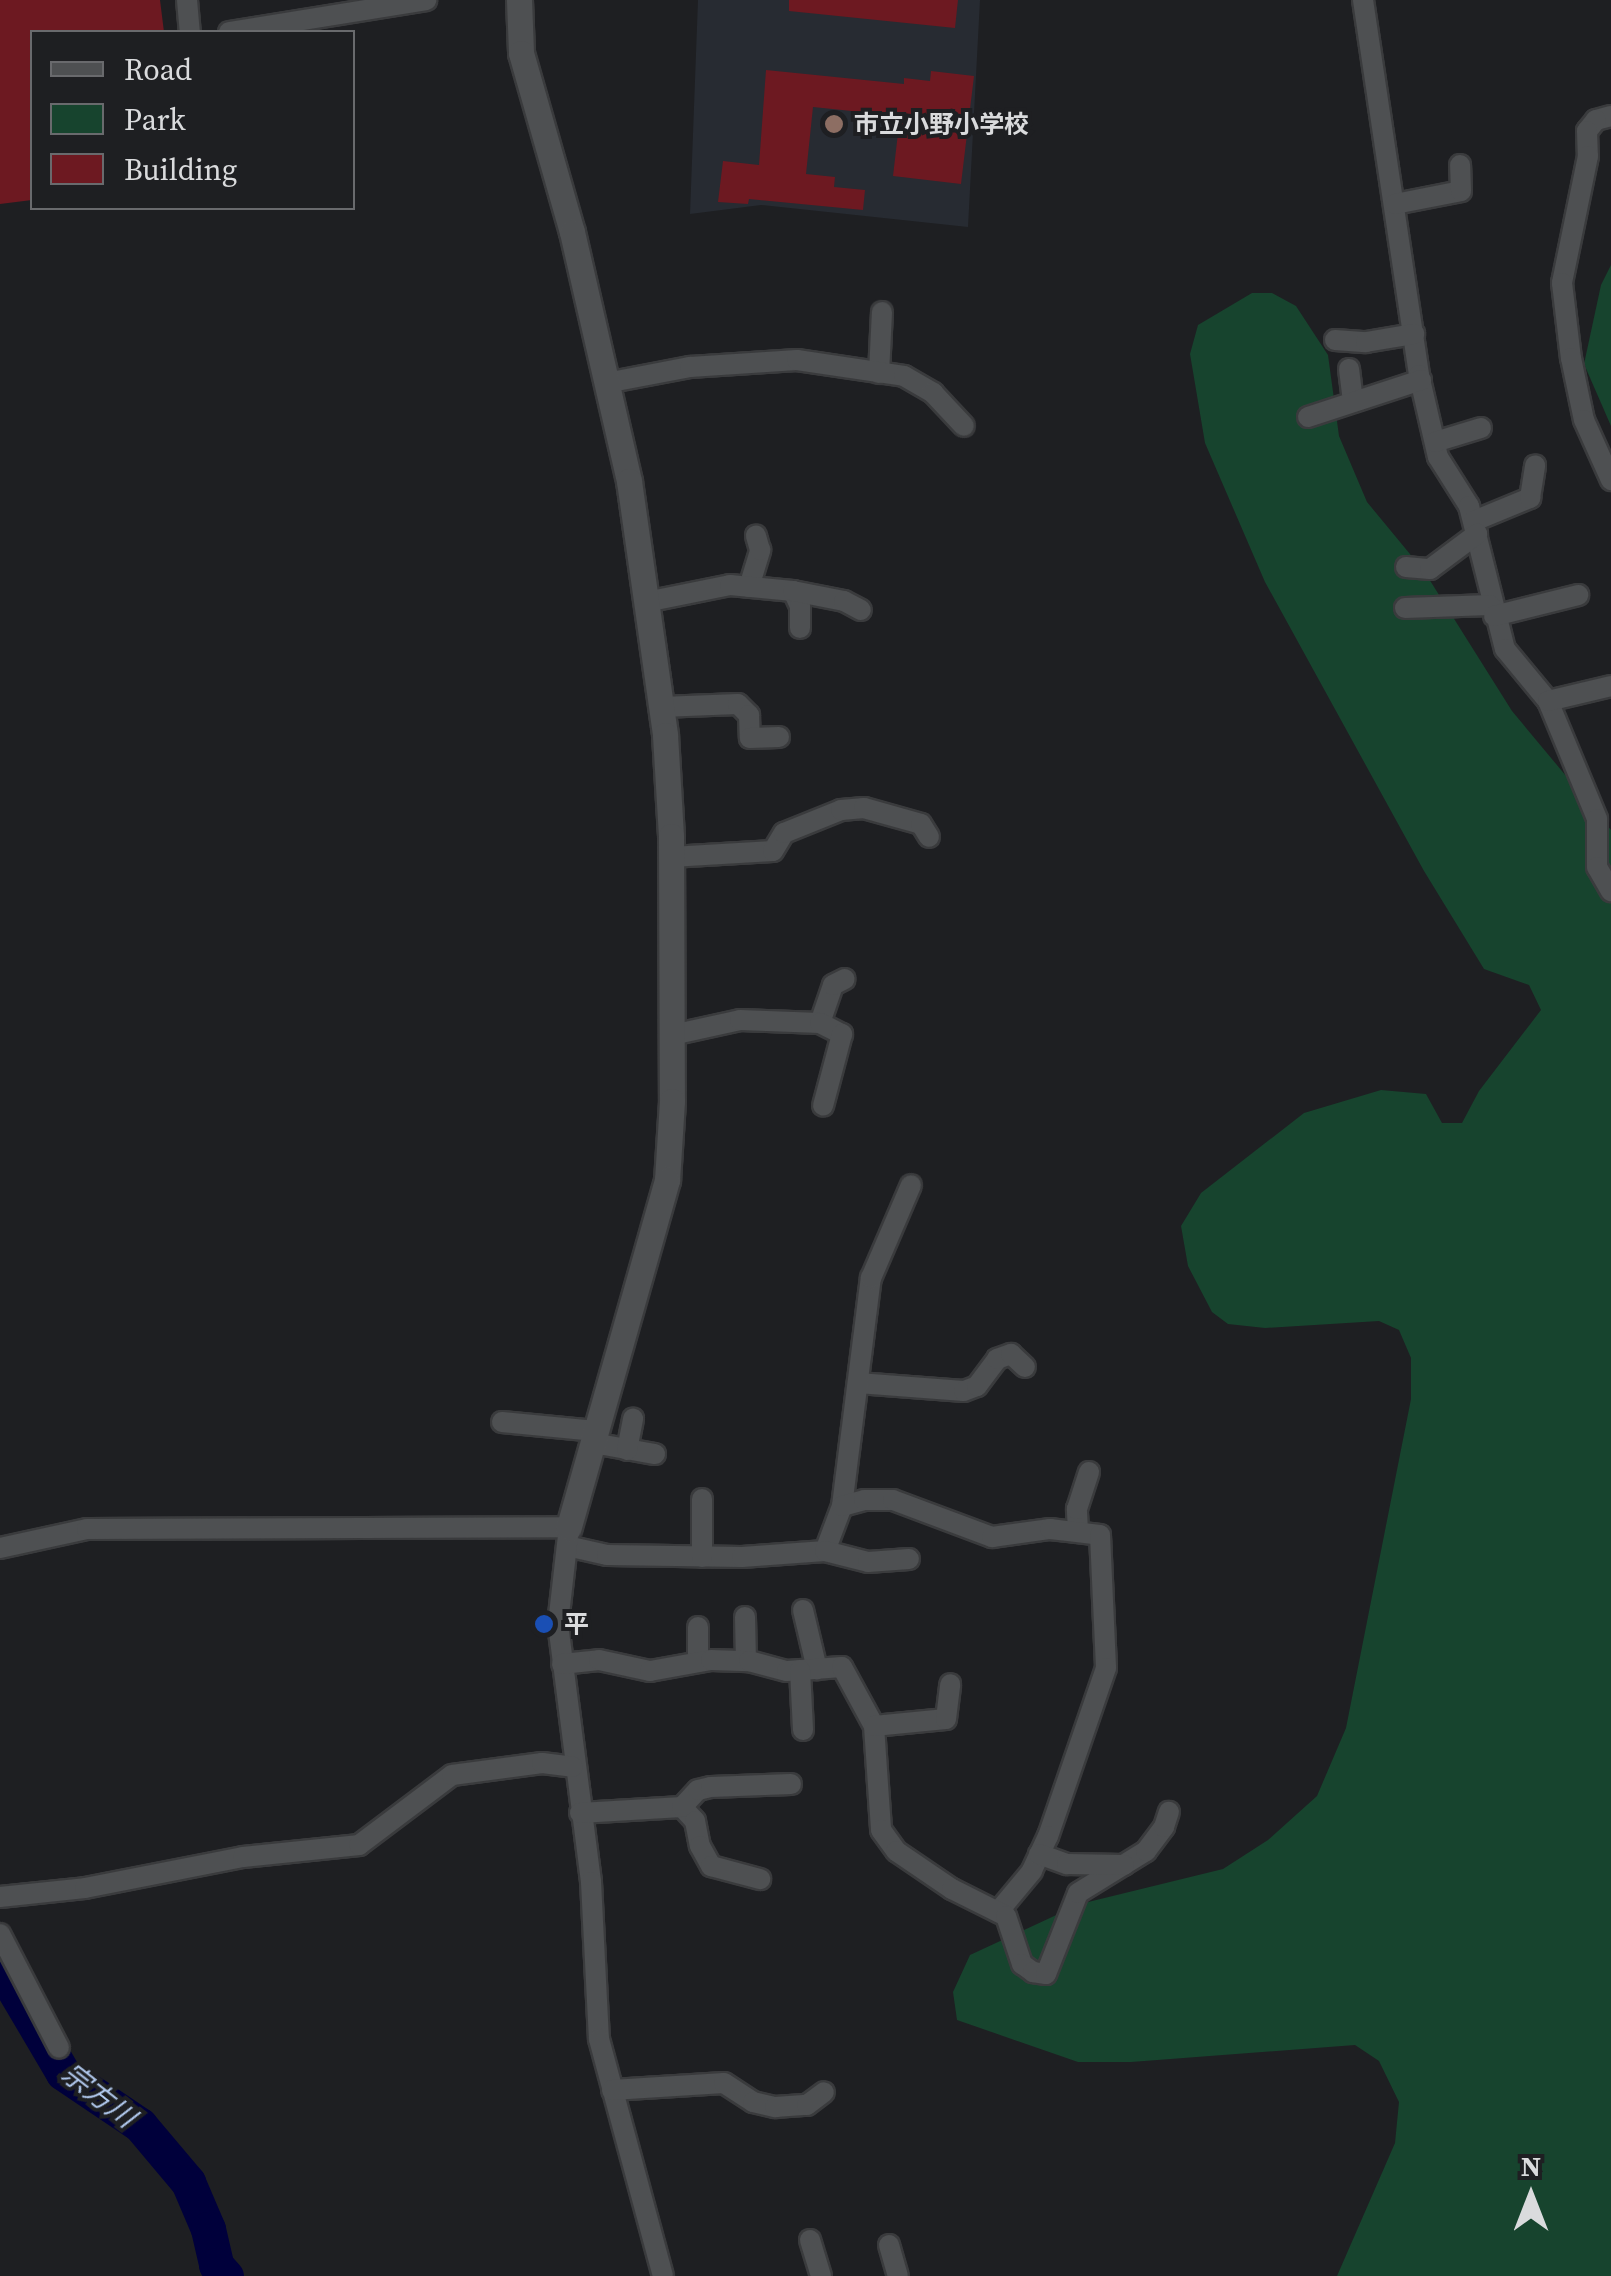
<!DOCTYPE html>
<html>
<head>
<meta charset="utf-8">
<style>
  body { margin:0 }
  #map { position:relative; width:1611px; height:2276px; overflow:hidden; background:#1e1f22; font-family:"Source Serif 4","Noto Sans JP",serif }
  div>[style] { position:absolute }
  .built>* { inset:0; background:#272b32 }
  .green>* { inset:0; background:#17442e }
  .river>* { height:35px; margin:-17.5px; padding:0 17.5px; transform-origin:17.5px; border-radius:17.5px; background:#00003b }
  .building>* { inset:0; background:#6d1921 }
  .roads { filter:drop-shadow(2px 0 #3a3b3d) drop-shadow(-2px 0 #3a3b3d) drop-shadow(0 2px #3a3b3d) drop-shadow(0 -2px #3a3b3d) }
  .street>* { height:20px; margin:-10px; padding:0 10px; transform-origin:10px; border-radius:10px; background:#4e5052 }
  .secondary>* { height:25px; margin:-12.5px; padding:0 12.5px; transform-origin:12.5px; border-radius:12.5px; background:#4e5052 }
  .dots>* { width:28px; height:28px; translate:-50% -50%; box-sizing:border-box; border:5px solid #1e1f22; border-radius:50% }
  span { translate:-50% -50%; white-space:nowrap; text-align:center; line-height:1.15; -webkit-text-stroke:8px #1e1f22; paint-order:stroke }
  .poi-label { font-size:25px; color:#dadbdd; font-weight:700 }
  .left { translate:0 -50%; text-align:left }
  .water-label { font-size:28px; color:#b2caef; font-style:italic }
  .legend { position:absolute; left:30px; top:30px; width:325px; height:180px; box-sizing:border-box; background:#1e1f22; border:2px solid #696a6d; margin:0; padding:12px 18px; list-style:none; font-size:30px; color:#dadbdd }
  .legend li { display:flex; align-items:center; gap:20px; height:50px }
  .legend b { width:50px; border:2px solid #696a6d }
  .north { position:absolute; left:1481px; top:2146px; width:100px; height:100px; -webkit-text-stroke:8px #1e1f22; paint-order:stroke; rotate:0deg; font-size:28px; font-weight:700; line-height:40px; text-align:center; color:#dadbdd }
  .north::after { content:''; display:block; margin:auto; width:35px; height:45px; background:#dadbdd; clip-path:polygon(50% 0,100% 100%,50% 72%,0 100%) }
</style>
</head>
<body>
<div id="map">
  <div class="built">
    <div style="clip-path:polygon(698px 0,980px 0,968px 227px,761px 205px,690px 214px)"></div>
  </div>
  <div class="green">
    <div style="clip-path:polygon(1611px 265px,1611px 426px,1584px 364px,1601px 285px)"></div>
    <div style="clip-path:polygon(1252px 293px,1272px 293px,1296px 306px,1328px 355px,1339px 436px,1367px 502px,1424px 571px,1512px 711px,1611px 830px,1611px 2276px,1337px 2276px,1395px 2143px,1399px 2102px,1379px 2061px,1355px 2045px,1131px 2062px,1078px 2062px,957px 2020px,953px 1992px,970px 1955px,1080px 1904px,1223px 1869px,1268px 1840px,1317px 1796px,1346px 1728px,1411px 1399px,1411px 1358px,1399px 1330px,1379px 1321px,1265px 1328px,1228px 1324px,1212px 1312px,1188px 1266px,1181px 1226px,1201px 1193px,1304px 1113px,1381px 1090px,1426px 1094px,1442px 1123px,1462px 1123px,1479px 1091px,1541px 1010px,1529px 985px,1484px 969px,1424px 871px,1265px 582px,1205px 443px,1190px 354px,1198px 325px)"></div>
  </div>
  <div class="river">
    <div style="left:0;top:1966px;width:124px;rotate:59.5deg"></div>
    <div style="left:63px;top:2073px;width:93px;rotate:34deg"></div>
    <div style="left:140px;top:2125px;width:75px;rotate:49.9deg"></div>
    <div style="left:188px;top:2182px;width:51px;rotate:66.9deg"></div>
    <div style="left:208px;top:2229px;width:37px;rotate:77deg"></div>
    <div style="left:216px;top:2265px;width:15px;rotate:48deg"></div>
  </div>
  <div class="building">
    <div style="clip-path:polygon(0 0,160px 0,164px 32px,32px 32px,32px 200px,0 204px)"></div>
    <div style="clip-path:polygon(789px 0,958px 0,955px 28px,789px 11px)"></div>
    <div style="clip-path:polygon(766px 70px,904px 84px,904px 78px,930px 81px,931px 71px,974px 76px,961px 184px,893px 176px,900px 116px,813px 107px,806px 174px,835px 177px,834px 187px,865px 190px,863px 210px,749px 199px,748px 204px,718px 202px,723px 161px,759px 165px)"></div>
  </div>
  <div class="roads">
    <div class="street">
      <div style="left:187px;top:0;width:32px;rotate:85deg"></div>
      <div style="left:1363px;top:0;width:379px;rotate:81.5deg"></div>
      <div style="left:1419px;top:375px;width:84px;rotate:77deg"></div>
      <div style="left:1438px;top:457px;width:58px;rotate:57.7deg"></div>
      <div style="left:1469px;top:506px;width:147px;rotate:75.9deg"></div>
      <div style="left:1505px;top:649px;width:67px;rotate:50.4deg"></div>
      <div style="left:1548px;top:701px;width:128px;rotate:67.4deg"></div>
      <div style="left:1597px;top:819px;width:48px;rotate:90deg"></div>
      <div style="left:1597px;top:867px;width:28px;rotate:60deg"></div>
      <div style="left:229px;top:32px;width:200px;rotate:-9.2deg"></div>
      <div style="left:1611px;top:116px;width:16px;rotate:165deg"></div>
      <div style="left:1596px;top:120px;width:14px;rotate:129deg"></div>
      <div style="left:1587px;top:131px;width:25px;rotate:88deg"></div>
      <div style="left:1588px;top:156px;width:130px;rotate:101.6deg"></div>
      <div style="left:1562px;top:283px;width:76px;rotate:83.2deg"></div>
      <div style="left:1571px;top:358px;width:63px;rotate:78.2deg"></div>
      <div style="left:1584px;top:420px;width:66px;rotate:65.8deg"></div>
      <div style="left:1395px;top:204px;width:67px;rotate:-11.1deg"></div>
      <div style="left:1461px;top:191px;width:26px;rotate:-92deg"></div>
      <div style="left:1335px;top:340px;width:31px;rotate:4deg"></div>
      <div style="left:1366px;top:342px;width:49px;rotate:-9.5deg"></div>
      <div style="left:1349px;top:369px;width:33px;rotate:83deg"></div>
      <div style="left:879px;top:373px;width:61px;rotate:-87.2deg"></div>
      <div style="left:606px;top:383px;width:86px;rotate:-10.8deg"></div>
      <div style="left:690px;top:367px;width:107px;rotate:-3.7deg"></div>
      <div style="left:797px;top:360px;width:108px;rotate:8.5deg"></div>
      <div style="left:904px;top:376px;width:34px;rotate:30deg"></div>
      <div style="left:933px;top:393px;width:45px;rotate:46.8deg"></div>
      <div style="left:1308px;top:417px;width:119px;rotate:-18.1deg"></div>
      <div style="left:1435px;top:442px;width:48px;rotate:-16.9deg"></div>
      <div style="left:1474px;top:521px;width:61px;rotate:-22.3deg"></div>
      <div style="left:1530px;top:498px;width:33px;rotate:-81deg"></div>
      <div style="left:1406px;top:567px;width:24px;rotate:5deg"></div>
      <div style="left:1430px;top:569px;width:59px;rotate:-36.7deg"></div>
      <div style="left:749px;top:587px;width:39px;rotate:-73deg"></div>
      <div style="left:760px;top:550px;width:15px;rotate:-106deg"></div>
      <div style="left:793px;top:591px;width:17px;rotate:65deg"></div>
      <div style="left:800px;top:606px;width:22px;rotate:90deg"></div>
      <div style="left:646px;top:602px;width:86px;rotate:-11.4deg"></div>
      <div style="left:730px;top:585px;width:63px;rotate:5.4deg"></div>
      <div style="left:793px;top:591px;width:52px;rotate:11.1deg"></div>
      <div style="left:844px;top:601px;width:19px;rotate:28deg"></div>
      <div style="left:1405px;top:608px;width:85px;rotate:-2deg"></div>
      <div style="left:1494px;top:616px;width:87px;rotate:-14deg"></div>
      <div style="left:1548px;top:701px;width:65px;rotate:-13.4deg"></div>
      <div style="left:661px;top:707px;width:77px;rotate:-2.2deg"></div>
      <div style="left:738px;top:704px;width:16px;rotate:45deg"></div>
      <div style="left:749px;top:715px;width:23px;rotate:88deg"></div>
      <div style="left:750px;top:738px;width:29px;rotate:-2deg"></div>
      <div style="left:671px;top:857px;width:102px;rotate:-3.4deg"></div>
      <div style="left:773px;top:851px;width:21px;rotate:-59deg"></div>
      <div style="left:784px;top:833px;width:61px;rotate:-22deg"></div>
      <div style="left:841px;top:810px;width:23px;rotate:-5deg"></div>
      <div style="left:864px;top:808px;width:59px;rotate:15.7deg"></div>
      <div style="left:921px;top:824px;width:15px;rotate:58deg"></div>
      <div style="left:820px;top:1023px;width:40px;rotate:-71.1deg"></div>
      <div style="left:833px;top:985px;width:13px;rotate:-27deg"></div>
      <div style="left:672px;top:1035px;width:70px;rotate:-12.4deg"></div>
      <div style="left:740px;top:1020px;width:80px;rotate:2.1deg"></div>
      <div style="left:820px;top:1023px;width:25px;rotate:27deg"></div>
      <div style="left:842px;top:1034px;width:74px;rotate:104.8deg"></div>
      <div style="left:858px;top:1383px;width:106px;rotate:4.3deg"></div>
      <div style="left:964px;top:1391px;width:14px;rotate:-21deg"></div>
      <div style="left:977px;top:1386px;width:34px;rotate:-53deg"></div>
      <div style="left:997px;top:1359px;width:15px;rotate:-20deg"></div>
      <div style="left:1011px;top:1354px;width:19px;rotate:43deg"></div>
      <div style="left:502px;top:1422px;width:94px;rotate:5.5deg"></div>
      <div style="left:593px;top:1443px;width:63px;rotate:10.1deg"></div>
      <div style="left:627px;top:1450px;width:32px;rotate:-79deg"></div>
      <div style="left:842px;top:1506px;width:230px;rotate:-82.8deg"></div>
      <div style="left:871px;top:1278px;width:101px;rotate:-66.7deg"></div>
      <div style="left:1078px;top:1531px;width:22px;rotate:-93deg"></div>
      <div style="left:1077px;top:1509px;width:39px;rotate:-72deg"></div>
      <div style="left:567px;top:1546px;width:41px;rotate:12.7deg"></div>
      <div style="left:607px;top:1555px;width:135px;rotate:0.8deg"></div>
      <div style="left:742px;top:1557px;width:83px;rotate:-4.1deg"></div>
      <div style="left:825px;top:1551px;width:48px;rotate:-69.3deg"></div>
      <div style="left:842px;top:1506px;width:23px;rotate:-15deg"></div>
      <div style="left:864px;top:1500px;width:29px"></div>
      <div style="left:893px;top:1500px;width:106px;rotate:20.5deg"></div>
      <div style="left:992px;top:1537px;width:59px;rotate:-7.9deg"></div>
      <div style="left:1050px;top:1529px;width:50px;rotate:6.8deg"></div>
      <div style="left:1100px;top:1535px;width:133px;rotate:87.4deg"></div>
      <div style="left:1106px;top:1668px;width:178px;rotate:109deg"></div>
      <div style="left:1048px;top:1836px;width:38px;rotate:115deg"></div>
      <div style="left:1032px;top:1871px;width:53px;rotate:129.7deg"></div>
      <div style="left:0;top:1548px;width:89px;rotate:-12.3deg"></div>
      <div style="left:87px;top:1529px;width:482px;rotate:-0.2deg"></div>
      <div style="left:569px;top:1527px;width:98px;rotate:96.5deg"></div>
      <div style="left:558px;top:1624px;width:260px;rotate:82.7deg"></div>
      <div style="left:591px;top:1882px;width:157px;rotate:87.1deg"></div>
      <div style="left:599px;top:2039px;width:245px;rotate:74.9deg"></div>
      <div style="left:825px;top:1551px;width:44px;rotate:14.3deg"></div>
      <div style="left:868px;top:1562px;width:41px;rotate:-4.2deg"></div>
      <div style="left:702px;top:1557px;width:58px;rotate:-90deg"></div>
      <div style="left:803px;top:1610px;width:61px;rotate:76.7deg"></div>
      <div style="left:745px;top:1617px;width:44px;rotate:88.7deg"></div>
      <div style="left:698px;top:1662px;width:35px;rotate:-90deg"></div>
      <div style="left:562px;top:1664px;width:37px;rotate:-6deg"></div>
      <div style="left:599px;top:1660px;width:52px;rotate:12.2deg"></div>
      <div style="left:650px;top:1671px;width:62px;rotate:-10.2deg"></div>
      <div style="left:711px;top:1660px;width:38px;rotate:2deg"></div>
      <div style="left:749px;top:1661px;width:39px;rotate:15deg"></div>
      <div style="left:787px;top:1671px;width:55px;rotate:-4.2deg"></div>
      <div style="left:842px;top:1667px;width:67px;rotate:61.5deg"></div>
      <div style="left:874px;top:1726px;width:104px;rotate:86.1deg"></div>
      <div style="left:881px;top:1830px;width:26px;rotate:54deg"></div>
      <div style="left:896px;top:1851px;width:68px;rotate:34.2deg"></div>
      <div style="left:952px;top:1889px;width:60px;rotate:26.6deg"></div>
      <div style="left:1006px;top:1916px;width:51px;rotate:71.6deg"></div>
      <div style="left:1022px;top:1964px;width:14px;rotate:36deg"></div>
      <div style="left:1033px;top:1972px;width:13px;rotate:9deg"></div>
      <div style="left:1046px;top:1974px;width:87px;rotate:-68.4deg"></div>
      <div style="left:1078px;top:1893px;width:80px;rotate:-31.7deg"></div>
      <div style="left:1146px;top:1851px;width:30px;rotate:-53deg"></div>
      <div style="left:1164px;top:1827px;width:16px;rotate:-72deg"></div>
      <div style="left:800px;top:1670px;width:60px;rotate:87.1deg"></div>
      <div style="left:874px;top:1726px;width:72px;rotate:-5.6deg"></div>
      <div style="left:946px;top:1719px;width:35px;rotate:-83deg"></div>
      <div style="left:682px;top:1807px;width:19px;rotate:47deg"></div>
      <div style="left:695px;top:1821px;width:25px;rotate:79deg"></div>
      <div style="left:700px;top:1846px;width:23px;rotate:61deg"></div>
      <div style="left:711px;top:1866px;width:51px;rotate:14.9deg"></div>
      <div style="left:580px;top:1813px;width:102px;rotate:-3.4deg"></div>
      <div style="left:682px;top:1807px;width:23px;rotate:-47deg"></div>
      <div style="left:698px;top:1790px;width:13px;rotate:-13deg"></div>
      <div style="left:711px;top:1787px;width:80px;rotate:-2.1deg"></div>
      <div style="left:1039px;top:1854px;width:30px;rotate:20deg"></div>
      <div style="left:1067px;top:1864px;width:57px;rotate:1deg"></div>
      <div style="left:0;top:1897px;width:85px;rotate:-6deg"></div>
      <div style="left:85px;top:1888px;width:161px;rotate:-11.1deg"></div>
      <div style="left:243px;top:1857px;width:117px;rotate:-5.9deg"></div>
      <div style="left:359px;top:1845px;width:116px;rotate:-37deg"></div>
      <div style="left:452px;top:1775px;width:91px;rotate:-7.6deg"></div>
      <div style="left:542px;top:1763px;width:31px;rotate:7deg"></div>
      <div style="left:0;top:1934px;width:128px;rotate:62.6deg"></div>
      <div style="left:612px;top:2090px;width:112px;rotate:-3.6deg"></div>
      <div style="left:724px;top:2083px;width:35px;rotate:33deg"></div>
      <div style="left:753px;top:2102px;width:23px;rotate:13deg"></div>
      <div style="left:775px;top:2107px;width:32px;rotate:-4deg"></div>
      <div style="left:807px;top:2105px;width:21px;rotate:-37deg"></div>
      <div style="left:810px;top:2240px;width:38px;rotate:73deg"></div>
      <div style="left:889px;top:2245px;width:32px;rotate:74deg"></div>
    </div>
    <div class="secondary">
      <div style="left:519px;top:0;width:53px;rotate:87.8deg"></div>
      <div style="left:521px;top:53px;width:186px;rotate:74.1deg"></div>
      <div style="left:572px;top:232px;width:255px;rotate:77.1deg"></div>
      <div style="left:629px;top:481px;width:257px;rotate:81.9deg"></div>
      <div style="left:665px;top:735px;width:101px;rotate:86.6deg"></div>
      <div style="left:671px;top:836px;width:265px;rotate:89.8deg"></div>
      <div style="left:672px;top:1101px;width:79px;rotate:93.6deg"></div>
      <div style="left:667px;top:1180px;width:361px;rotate:105.8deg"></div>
    </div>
  </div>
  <div class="dots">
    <div style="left:834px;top:124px;background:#8d6e63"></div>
    <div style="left:544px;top:1624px;background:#1a4fb4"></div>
  </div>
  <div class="poi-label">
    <span class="left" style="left:854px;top:124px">市立小野小学校</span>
    <span class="left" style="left:564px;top:1624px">平</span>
  </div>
  <div class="water-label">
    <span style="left:99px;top:2095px;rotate:38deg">宗方川</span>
  </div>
  <ul class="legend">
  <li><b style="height:12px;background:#4e5052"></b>Road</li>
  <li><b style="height:28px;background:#17442e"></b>Park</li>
  <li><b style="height:28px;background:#6d1921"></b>Building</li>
  </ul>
  <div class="north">N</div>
</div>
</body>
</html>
